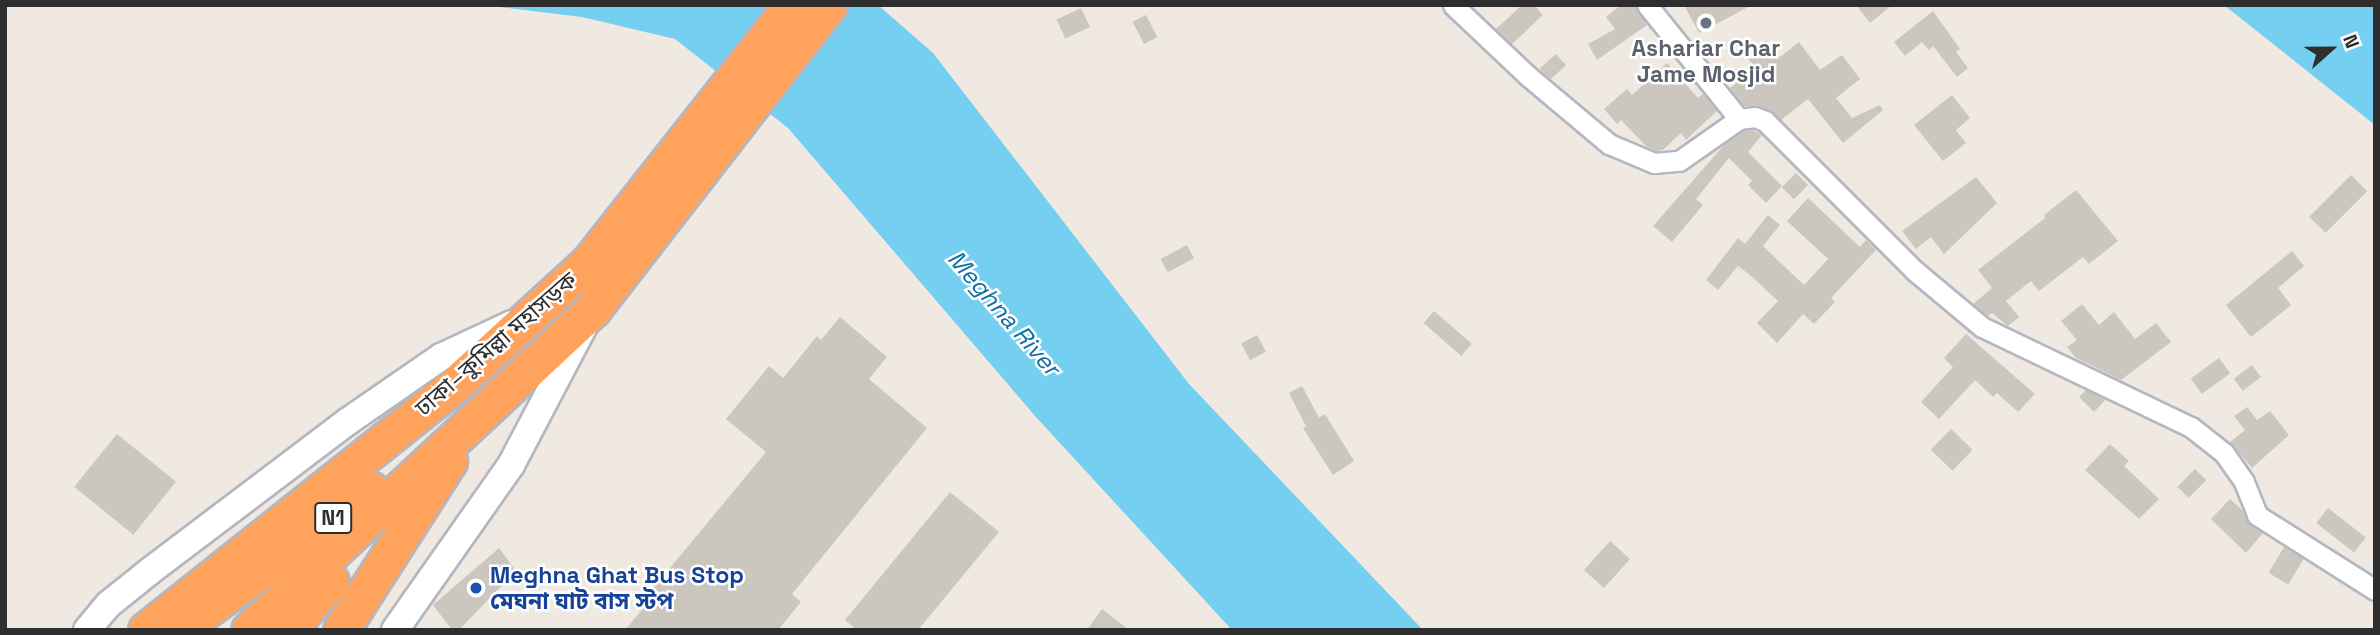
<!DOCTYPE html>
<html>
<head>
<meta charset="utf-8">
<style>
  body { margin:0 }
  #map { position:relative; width:2380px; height:635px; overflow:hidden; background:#efe9e1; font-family:"Space Grotesk","Noto Sans Bengali",sans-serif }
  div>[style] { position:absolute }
  .water>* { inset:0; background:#75cff0 }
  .building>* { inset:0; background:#cbc7bf; transform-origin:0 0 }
  .roads { filter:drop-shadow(2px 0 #b4b7c1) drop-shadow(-2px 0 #b4b7c1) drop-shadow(0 2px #b4b7c1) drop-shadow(0 -2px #b4b7c1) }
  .street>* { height:19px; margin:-9.5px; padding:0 9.5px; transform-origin:9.5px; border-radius:9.5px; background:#fff }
  .secondary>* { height:26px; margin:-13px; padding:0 13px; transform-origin:13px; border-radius:13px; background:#fff }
  .highway>* { height:35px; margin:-17.5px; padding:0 17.5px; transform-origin:17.5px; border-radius:17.5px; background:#ffa35c }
  .dots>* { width:19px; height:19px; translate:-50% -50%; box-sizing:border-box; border:4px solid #fff; border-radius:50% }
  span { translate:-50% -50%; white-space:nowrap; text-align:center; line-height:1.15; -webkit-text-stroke:5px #fff; paint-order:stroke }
  .shield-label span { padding:2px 5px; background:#fff; border:2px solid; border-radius:5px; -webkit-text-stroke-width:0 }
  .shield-label { font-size:21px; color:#2e2e2e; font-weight:700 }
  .worship-label { font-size:23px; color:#5b616d; font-weight:700 }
  .street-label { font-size:23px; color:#2e2e2e }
  .transit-label { font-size:23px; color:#164399; font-weight:700 }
  .left { translate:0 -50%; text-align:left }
  .water-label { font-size:24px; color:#0d6fa3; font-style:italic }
  .frame { position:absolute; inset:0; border:7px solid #2e2e2e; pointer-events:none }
  .north { position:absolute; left:2296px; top:14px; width:70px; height:70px; -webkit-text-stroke:5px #fff; paint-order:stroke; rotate:69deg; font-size:19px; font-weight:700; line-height:28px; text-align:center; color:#2e2e2e }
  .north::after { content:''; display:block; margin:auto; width:24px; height:32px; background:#2e2e2e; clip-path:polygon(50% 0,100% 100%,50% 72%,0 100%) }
</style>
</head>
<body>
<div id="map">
  <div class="water">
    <div style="clip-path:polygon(482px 5px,878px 5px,933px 53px,1189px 384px,1423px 630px,1232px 630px,1036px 417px,788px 128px,675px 39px,582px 17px)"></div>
    <div style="clip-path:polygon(2224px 5px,2375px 5px,2375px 125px)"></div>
  </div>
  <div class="building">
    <div style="clip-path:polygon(1522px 5px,1534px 5px,1543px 15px,1512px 44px,1496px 29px)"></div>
    <div style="clip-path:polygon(1621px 5px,1635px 5px,1647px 25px,1597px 60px,1588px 44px,1615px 29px,1606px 17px)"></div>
    <div style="clip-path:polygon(1684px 5px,1752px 5px,1699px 33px)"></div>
    <div style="clip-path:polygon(1856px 5px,1892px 5px,1870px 23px)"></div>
    <div style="left:1081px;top:8px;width:21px;height:27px;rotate:65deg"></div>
    <div style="clip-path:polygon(1933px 11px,1960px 49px,1956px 52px,1968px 68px,1957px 77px,1933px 46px,1929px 50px,1922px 42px,1905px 56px,1894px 42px)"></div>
    <div style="left:1146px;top:15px;width:25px;height:15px;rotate:63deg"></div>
    <div style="clip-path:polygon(1766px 40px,1780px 57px,1799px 42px,1820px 70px,1842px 55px,1860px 79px,1836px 98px,1852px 118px,1880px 105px,1883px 110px,1843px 143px,1808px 99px,1781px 120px,1760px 106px,1744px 106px,1730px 88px,1755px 68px,1746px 56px)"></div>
    <div style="left:1556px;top:54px;width:15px;height:22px;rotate:48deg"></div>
    <div style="clip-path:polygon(1667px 63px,1698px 98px,1703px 94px,1717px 111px,1686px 140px,1681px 133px,1663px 150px,1656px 151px,1646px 146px,1621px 120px,1617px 124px,1604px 109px,1627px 89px,1632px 95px)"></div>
    <div style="clip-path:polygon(1952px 95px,1970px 118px,1956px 130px,1966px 143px,1943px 161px,1914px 125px)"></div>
    <div style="clip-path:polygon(1753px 130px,1762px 135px,1748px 152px,1782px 186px,1766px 203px,1748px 185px,1752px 181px,1729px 158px,1696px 199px,1703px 205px,1672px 242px,1653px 226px,1724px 145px,1744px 131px)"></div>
    <div style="left:1796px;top:173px;width:17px;height:20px;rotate:45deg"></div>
    <div style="left:2351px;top:175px;width:23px;height:59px;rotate:45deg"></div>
    <div style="clip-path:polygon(1976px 177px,1997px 203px,1944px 254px,1931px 237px,1916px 249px,1902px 231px)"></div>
    <div style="clip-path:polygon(2076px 190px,2118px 241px,2089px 264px,2083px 257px,2039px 291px,2031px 281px,2006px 301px,2019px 317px,2008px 326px,1992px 313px,1988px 316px,1973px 304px,1992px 288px,1978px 270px,2045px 218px,2044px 215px)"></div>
    <div style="clip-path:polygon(1808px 198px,1860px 247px,1866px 240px,1876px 250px,1831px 298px,1835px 302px,1814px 324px,1803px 314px,1777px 343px,1757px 323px,1778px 301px,1750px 275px,1738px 266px,1718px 290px,1706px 280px,1738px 238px,1745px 244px,1768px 215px,1780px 225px,1763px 246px,1804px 285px,1828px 259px,1787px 221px)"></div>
    <div style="left:1187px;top:245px;width:15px;height:30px;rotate:62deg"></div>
    <div style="clip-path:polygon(2292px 251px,2304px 266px,2278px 288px,2291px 305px,2251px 337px,2226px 305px)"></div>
    <div style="clip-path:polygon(2082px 304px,2099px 325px,2114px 312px,2135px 339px,2156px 323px,2171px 342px,2121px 380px,2076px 358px,2067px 347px,2077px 340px,2061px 321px)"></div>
    <div style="left:1434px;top:311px;width:50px;height:16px;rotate:41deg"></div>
    <div style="clip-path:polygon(840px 317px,887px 357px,869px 379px,927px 428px,792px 594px,801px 602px,778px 630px,625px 630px,650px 600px,646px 597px,766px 452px,726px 419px,769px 366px,783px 378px,817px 336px,821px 340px)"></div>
    <div style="clip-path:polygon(1966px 334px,2035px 394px,2018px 412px,1997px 393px,1993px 397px,1975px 380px,1939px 419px,1921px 402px,1953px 367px,1944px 358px)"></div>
    <div style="left:1257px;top:335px;width:19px;height:18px;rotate:62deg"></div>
    <div style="left:2219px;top:358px;width:19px;height:35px;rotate:54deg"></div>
    <div style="left:2252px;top:365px;width:15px;height:23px;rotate:53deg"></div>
    <div style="clip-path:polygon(1302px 386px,1319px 418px,1325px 414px,1354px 461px,1333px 475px,1303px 428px,1306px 426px,1289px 393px)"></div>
    <div style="clip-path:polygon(2086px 390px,2105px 400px,2094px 412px,2079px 397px)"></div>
    <div style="clip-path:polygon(2247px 407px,2257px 420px,2270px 411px,2289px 435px,2252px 468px,2230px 442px,2245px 430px,2234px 416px)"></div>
    <div style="left:1951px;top:429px;width:30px;height:29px;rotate:44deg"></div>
    <div style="left:117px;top:434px;width:76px;height:68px;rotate:39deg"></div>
    <div style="clip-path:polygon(2110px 444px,2129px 461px,2124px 466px,2159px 499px,2139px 519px,2085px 470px)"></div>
    <div style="left:2195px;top:469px;width:16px;height:25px;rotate:45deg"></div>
    <div style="clip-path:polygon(950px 492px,999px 532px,918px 630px,857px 630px,845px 620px)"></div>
    <div style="clip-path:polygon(2230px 499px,2242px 510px,2250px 525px,2263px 533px,2246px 553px,2211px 519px)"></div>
    <div style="left:2328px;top:508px;width:48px;height:19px;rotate:38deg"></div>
    <div style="left:1610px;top:541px;width:27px;height:39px;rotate:42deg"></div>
    <div style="left:2284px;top:547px;width:23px;height:30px;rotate:31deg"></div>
    <div style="clip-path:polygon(499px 548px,516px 571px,459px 630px,452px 630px,433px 605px)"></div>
    <div style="clip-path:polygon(1102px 609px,1129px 630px,1087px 630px)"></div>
  </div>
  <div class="roads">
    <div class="street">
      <div style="left:1453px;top:5px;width:103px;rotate:43.4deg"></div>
      <div style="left:1528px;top:76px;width:106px;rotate:40deg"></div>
      <div style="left:1609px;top:144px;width:49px;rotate:22.9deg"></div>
      <div style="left:1654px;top:163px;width:25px;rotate:-5deg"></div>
      <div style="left:1679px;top:161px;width:73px;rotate:-35deg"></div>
      <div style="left:1739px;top:119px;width:16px;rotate:-7deg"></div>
      <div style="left:1755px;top:117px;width:11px;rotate:22deg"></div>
      <div style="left:1765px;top:121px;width:212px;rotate:45deg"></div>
      <div style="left:1915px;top:271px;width:87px;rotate:39.9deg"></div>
      <div style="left:1982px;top:327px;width:232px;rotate:25.6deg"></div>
      <div style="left:2191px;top:427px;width:42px;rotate:38.2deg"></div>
      <div style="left:2224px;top:453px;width:35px;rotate:55deg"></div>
      <div style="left:2244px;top:482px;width:35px;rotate:68deg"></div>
      <div style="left:2257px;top:515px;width:140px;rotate:32.4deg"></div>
      <div style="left:1647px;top:5px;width:146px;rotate:51.1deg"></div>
    </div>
    <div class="secondary">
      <div style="left:87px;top:630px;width:34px;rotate:-50deg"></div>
      <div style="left:109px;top:604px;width:53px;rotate:-38.8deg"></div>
      <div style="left:150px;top:571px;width:247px;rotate:-37.1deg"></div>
      <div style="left:347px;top:422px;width:114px;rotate:-34.7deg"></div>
      <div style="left:441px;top:357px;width:78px;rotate:-24.9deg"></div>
      <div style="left:395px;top:630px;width:202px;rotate:-54.9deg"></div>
      <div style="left:511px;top:465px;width:157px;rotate:-62.3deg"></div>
    </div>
    <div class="highway">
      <div style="left:187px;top:624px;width:228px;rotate:-36.1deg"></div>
      <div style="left:146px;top:630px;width:403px;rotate:-38.5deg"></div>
      <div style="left:461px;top:379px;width:172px;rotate:-42.4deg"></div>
      <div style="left:588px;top:263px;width:329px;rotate:-51.7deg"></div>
      <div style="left:249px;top:630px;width:471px;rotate:-43deg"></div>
      <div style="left:593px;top:309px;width:385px;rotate:-52.2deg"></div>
      <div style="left:288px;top:630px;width:65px;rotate:-48.7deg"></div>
      <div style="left:341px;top:630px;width:201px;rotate:-57.4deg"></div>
    </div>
  </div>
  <div class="dots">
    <div style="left:1706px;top:23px;background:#6b7280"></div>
    <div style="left:476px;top:588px;background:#1a4fb4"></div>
  </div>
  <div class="shield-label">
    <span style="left:333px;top:518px">N1</span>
  </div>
  <div class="worship-label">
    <span style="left:1706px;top:61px">Ashariar Char<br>Jame Mosjid</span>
  </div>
  <div class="street-label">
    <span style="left:496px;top:344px;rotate:-41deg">ঢাকা–কুমিল্লা মহাসড়ক</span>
  </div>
  <div class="transit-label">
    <span class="left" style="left:490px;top:588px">Meghna Ghat Bus Stop<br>মেঘনা ঘাট বাস স্টপ</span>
  </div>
  <div class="water-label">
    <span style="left:1004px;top:313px;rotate:49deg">Meghna River</span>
  </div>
  <div class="frame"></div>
  <div class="north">N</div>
</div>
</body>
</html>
